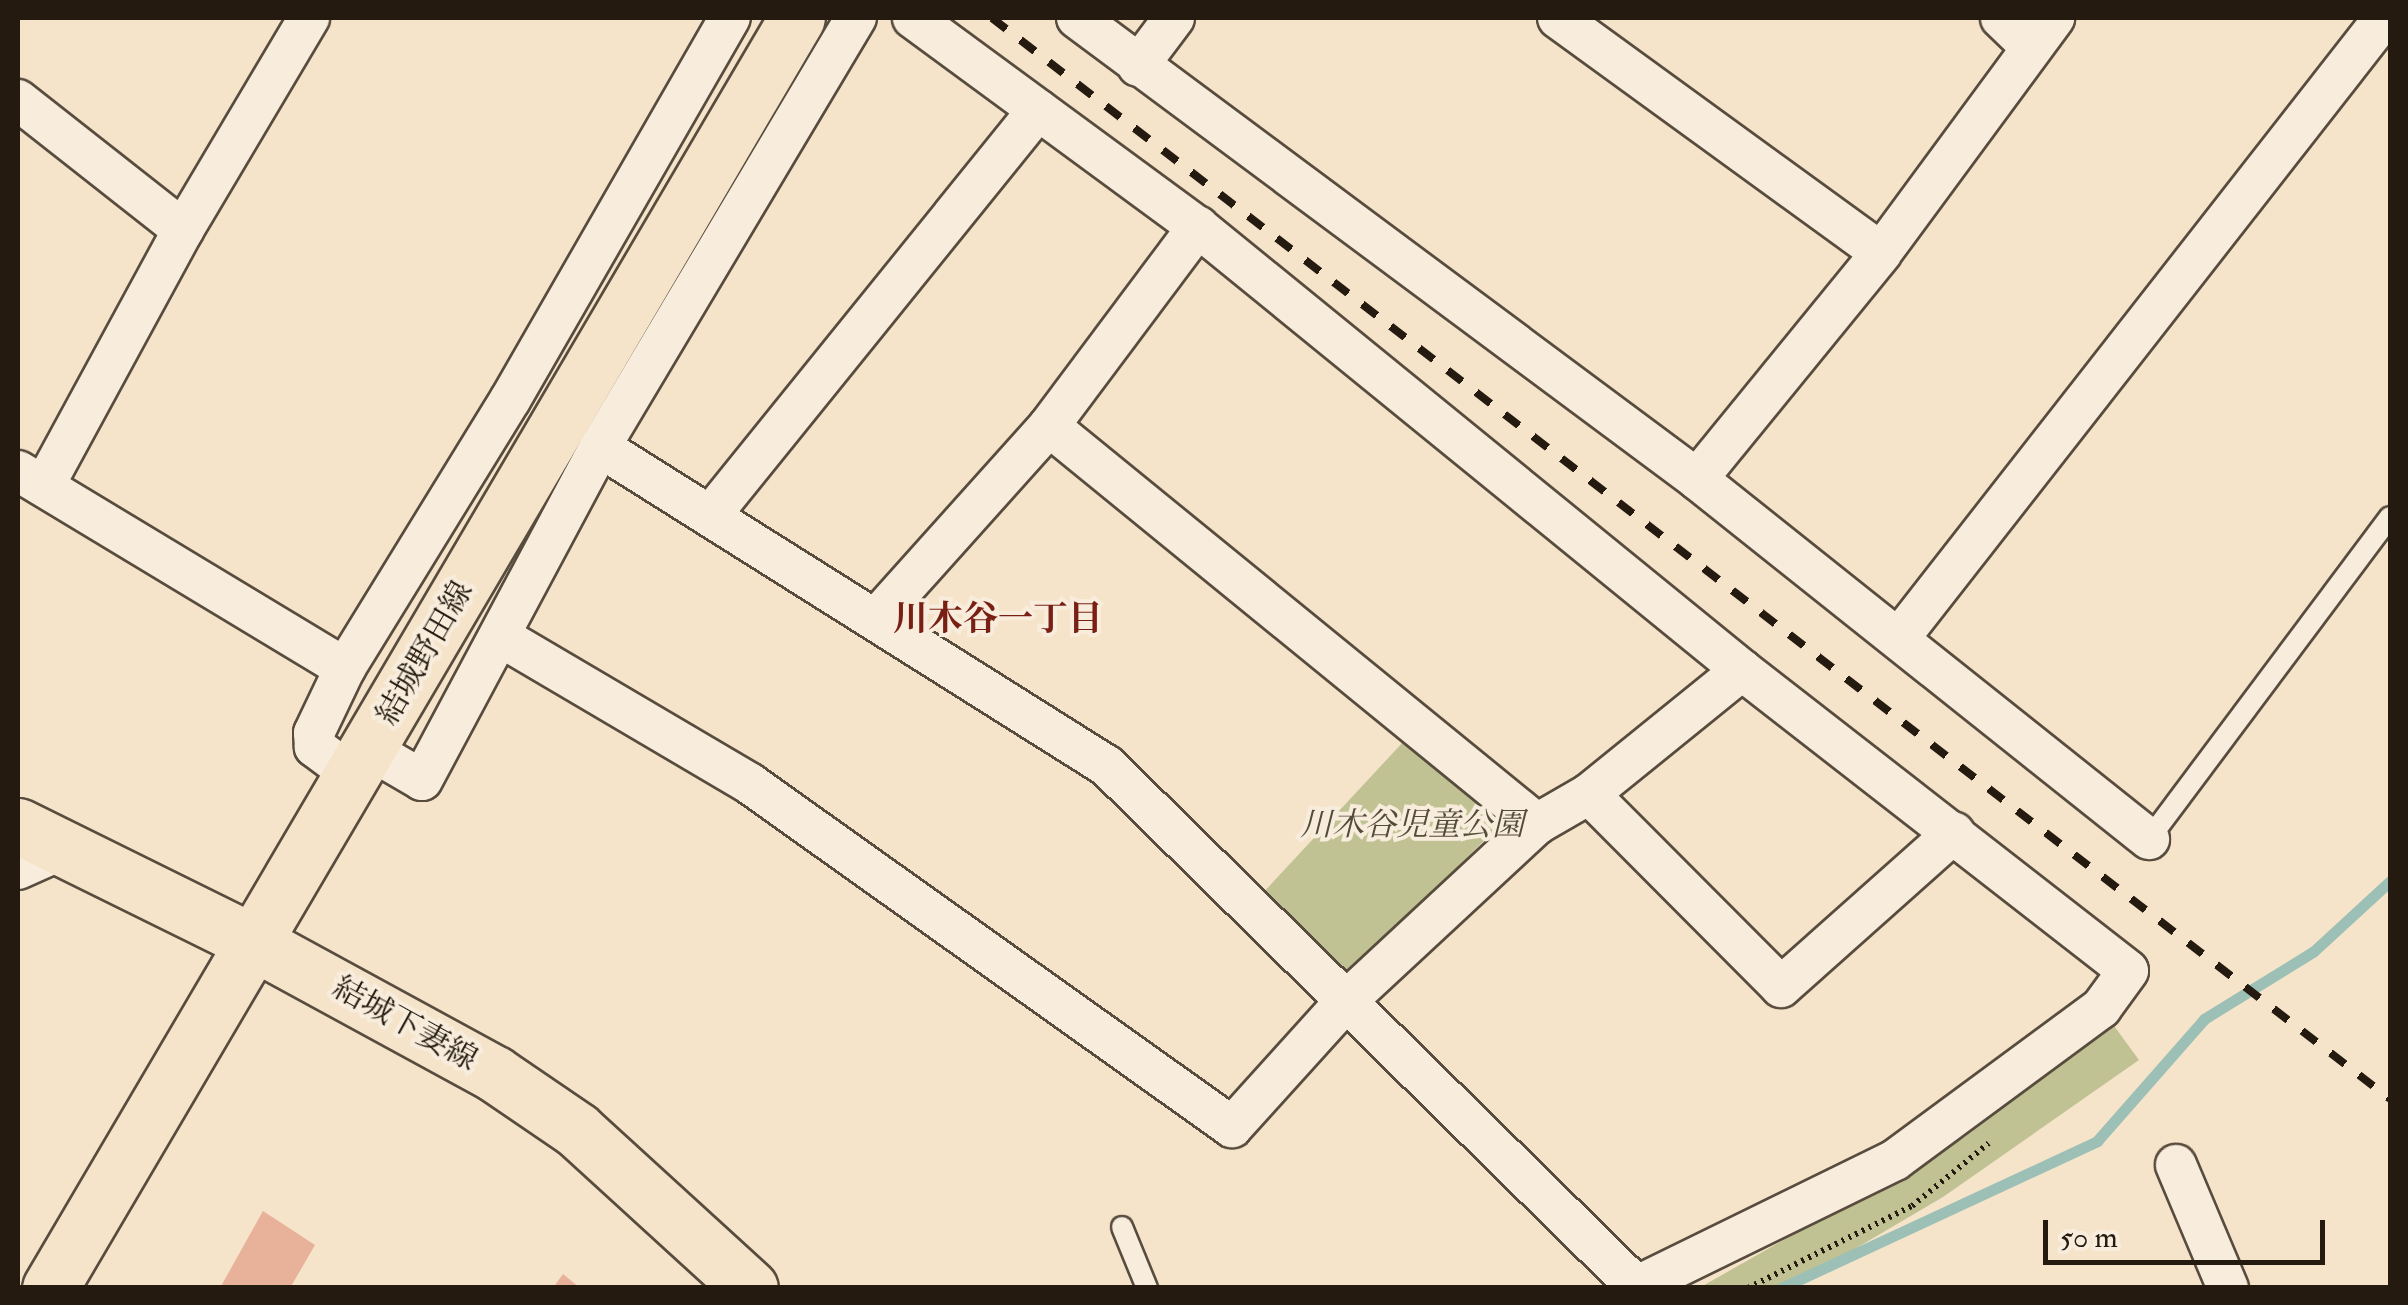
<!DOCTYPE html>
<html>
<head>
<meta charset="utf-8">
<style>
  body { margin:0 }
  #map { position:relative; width:2408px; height:1305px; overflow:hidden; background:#f5e4ca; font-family:"IM FELL Double Pica","Noto Serif JP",serif }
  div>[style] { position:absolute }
  .green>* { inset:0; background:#c1c293 }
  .stream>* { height:11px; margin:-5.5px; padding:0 5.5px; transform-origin:5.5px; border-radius:5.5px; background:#9cbfb6 }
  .building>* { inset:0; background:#e8b199 }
  .path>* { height:6px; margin-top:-3px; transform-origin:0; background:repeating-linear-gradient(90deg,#241a0f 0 2.5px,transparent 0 7.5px) }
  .roads { filter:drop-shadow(2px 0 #584c3e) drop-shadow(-2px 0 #584c3e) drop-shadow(0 2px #584c3e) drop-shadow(0 -2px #584c3e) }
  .service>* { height:20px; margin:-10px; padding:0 10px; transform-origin:10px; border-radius:10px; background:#f8eddd }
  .minor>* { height:40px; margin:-20px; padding:0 20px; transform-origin:20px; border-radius:20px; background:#f8eddd }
  .primary>* { height:55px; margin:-27.5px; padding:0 27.5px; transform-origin:27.5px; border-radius:27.5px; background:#f5e4ca }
  .rail>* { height:8px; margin-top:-4px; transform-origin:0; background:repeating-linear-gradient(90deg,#241a0f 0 18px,transparent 0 36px) }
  span { translate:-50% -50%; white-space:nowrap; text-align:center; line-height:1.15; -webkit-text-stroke:8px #f8eddd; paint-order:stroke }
  .street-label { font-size:32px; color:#241a0f }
  .park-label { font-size:32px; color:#534c37; font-style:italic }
  .neighbourhood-label { font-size:35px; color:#7a1f14; font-weight:700 }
  .frame { position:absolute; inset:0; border:20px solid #241a0f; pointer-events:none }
  .scale { position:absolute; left:2043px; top:1220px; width:282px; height:45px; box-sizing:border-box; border:5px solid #241a0f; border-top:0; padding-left:12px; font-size:30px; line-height:35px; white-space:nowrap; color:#241a0f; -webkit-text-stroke:8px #f8eddd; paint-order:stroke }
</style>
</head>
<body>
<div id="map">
  <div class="green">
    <div style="clip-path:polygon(1404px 741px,1508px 817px,1345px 978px,1261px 895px)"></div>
    <div style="clip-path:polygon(2101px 1008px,2139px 1060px,1943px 1197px,1790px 1287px,1699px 1288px,1965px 1137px,2082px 1047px)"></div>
  </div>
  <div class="stream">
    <div style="left:1781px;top:1288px;width:349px;rotate:-24.9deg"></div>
    <div style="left:2097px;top:1141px;width:162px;rotate:-48.7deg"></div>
    <div style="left:2204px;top:1019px;width:129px;rotate:-31.7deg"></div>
    <div style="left:2314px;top:951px;width:103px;rotate:-42.6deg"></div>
  </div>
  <div class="building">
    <div style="clip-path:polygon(263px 1211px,315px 1245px,290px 1288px,220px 1288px)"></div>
    <div style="clip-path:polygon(563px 1274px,580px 1288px,553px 1288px)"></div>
  </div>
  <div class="path">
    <div style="left:1748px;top:1288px;width:183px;rotate:-26.6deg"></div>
    <div style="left:1912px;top:1206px;width:99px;rotate:-39.3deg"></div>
  </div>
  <div class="roads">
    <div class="service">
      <div style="left:2149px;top:839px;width:402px;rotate:-53.2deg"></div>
      <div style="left:1122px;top:1227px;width:66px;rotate:67.7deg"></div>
    </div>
    <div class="minor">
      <div style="left:913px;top:18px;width:353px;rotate:36.3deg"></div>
      <div style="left:1198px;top:227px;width:702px;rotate:39.16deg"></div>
      <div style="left:1742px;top:670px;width:489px;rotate:37.9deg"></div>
      <div style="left:2128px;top:971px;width:46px;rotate:126.1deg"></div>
      <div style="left:2101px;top:1008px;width:256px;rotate:143.6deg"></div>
      <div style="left:1895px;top:1160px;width:291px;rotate:153.9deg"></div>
      <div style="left:1077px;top:18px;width:773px;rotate:36.63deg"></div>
      <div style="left:1697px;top:479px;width:578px;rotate:38.54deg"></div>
      <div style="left:1558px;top:18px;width:399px;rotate:36deg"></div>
      <div style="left:2001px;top:18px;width:40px;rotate:44deg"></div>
      <div style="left:1138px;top:66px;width:60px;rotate:-53.1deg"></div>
      <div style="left:18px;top:100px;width:210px;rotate:38.2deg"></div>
      <div style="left:1049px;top:426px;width:630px;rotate:39.2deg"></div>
      <div style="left:600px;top:447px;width:599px;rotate:32.18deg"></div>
      <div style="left:1107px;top:766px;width:742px;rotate:44.51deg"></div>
      <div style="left:18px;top:471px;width:382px;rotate:31.1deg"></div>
      <div style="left:1697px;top:479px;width:291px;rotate:-50.8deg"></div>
      <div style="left:1881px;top:253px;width:292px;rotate:-53.6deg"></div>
      <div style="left:44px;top:486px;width:291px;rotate:-61.5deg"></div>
      <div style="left:183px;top:230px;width:247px;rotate:-59.3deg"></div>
      <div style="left:710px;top:516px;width:522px;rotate:-51.07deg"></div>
      <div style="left:876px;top:619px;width:259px;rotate:-48.1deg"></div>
      <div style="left:1049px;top:426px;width:249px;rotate:-53.2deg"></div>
      <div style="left:501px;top:637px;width:288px;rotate:30.5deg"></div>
      <div style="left:749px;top:783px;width:593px;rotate:35.46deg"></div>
      <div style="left:1232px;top:1127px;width:166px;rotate:-47.9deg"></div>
      <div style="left:1343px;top:1004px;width:265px;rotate:-42.9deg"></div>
      <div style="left:1537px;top:824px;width:60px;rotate:-30deg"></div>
      <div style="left:1589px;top:794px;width:197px;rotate:-39deg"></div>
      <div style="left:1900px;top:637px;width:786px;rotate:-51.98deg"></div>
      <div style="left:369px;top:749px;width:61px;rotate:30.3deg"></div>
      <div style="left:422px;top:780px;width:378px;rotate:-61.9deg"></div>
      <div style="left:600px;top:447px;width:500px;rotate:-59.2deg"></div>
      <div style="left:354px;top:776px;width:49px;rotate:-143.4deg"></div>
      <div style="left:315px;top:747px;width:14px;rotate:-94deg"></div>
      <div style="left:314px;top:733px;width:72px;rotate:-64.5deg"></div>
      <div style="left:345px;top:668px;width:315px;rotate:-58.4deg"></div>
      <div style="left:510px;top:400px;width:441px;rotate:-60.1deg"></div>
      <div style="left:1589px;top:794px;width:272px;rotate:45.1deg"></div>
      <div style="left:1781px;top:987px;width:232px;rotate:-41.7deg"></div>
      <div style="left:18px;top:869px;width:49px;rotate:-24deg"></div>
      <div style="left:2176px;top:1165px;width:134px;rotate:67.1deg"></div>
    </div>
    <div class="primary">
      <div style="left:18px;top:826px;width:264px;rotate:26.3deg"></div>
      <div style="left:255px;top:943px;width:273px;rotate:28.6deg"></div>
      <div style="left:495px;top:1074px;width:99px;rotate:34.3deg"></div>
      <div style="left:577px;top:1130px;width:234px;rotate:42.4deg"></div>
      <div style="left:50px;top:1288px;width:1473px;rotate:-59.54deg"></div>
    </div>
  </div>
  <div class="rail">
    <div style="left:992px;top:18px;width:1767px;rotate:37.71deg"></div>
  </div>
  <div class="street-label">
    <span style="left:425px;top:653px;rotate:-60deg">結城野田線</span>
    <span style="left:405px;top:1024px;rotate:29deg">結城下妻線</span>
  </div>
  <div class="park-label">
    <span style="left:1412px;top:825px">川木谷児童公園</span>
  </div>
  <div class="neighbourhood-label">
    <span style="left:998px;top:619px">川木谷一丁目</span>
  </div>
  <div class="frame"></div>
  <div class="scale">50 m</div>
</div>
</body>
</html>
